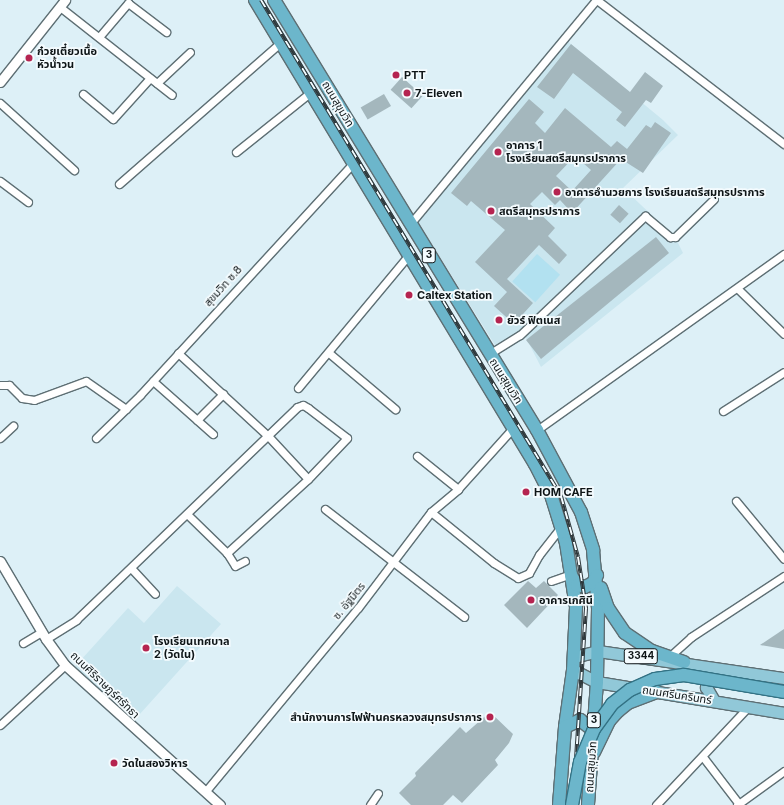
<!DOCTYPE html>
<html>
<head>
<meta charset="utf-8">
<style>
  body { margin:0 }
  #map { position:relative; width:784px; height:805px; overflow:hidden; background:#ddf0f7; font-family:Inter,"Noto Sans Thai",sans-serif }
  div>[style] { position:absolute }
  .built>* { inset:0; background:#cae6ef }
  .green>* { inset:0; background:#b2e1f0; transform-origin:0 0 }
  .building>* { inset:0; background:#a4b7bd; transform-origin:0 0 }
  .roads { filter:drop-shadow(1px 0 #5e6f74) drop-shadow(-1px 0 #5e6f74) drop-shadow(0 1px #5e6f74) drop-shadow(0 -1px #5e6f74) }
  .minor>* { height:7px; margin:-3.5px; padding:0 3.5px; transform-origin:3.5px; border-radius:3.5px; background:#fff }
  .tertiary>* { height:9px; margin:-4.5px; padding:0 4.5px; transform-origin:4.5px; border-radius:4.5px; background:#fff }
  .primary>* { height:11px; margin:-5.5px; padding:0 5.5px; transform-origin:5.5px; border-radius:5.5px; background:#91c8d8 }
  .trunk>* { height:12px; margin:-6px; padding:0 6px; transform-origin:6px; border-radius:6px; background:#6cb6cb }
  .rail>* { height:4px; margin-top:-2px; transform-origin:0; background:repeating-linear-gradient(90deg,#f4fbfe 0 8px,#2f383b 0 16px); box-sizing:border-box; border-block:1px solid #2f383b }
  .bridges { filter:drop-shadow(1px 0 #337284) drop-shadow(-1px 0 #337284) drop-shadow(0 1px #337284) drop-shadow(0 -1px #337284) }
  .trunk-bridge>* { height:12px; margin:-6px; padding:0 6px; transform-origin:6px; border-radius:6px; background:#6cb6cb }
  .dots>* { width:11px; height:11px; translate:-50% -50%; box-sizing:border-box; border:2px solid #f4fbfe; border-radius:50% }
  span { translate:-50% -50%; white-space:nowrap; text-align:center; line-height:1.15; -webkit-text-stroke:3.5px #f4fbfe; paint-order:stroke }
  .shield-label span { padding:1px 3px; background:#f4fbfe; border:1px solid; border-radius:3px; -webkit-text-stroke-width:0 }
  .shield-label { font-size:10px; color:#0e1517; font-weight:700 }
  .poi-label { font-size:11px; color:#0e1517; font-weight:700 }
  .left { translate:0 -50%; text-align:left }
  .right { translate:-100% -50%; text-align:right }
  .street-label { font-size:11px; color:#0e1517 }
</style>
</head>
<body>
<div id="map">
  <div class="built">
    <div style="clip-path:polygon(566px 40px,663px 120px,678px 135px,623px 188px,675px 237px,683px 253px,541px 367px,523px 332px,495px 345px,418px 222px)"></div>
    <div style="clip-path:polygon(177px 586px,221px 624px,130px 725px,70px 672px,128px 608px,144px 623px)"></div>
  </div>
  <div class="green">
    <div style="left:537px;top:254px;width:31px;height:37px;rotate:42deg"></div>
  </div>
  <div class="building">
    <div style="clip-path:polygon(571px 44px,630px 92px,645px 72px,663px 86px,651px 103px,646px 100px,625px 127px,616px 120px,622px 112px,573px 73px,554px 99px,537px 87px)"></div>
    <div style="left:402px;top:77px;width:28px;height:17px;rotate:42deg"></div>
    <div style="left:384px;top:94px;width:14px;height:27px;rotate:60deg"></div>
    <div style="clip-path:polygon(evenodd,529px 99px,544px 112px,535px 123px,545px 133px,565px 108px,611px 147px,617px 141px,627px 149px,646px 125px,651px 128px,655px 122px,671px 133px,643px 173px,621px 159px,572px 213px,560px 200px,555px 205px,542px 192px,530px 204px,555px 228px,548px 236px,567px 255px,559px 264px,539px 245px,507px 279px,533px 303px,514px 324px,494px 306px,507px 292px,475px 262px,505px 230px,471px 201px,467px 206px,451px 193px,529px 99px,575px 156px,591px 170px,572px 191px,556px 176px,575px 156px)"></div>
    <div style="left:619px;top:205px;width:13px;height:13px;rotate:42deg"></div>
    <div style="clip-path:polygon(656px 237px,669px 253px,541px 359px,526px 340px)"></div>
    <div style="clip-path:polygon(528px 581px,536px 588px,544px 581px,558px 595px,527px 628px,504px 605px)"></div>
    <div style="clip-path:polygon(784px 629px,784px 649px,760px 645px)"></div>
    <div style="clip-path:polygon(490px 712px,513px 734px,509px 743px,495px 760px,498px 765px,462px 803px,453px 795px,443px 805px,411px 805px,399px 793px,416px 776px,415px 773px,460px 727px,466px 733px)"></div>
  </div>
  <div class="roads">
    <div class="minor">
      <div style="left:597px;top:0;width:236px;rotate:37.6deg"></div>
      <div style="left:60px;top:7px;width:142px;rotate:38.2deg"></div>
      <div style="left:99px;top:37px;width:45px;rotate:-49.5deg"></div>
      <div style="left:128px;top:3px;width:48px;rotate:37.3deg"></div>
      <div style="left:157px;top:83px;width:45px;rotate:-43.2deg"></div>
      <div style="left:83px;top:94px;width:39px;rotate:40deg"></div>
      <div style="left:113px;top:119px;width:55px;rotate:-47.9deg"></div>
      <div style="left:0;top:103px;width:100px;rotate:42.2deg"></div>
      <div style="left:236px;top:152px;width:96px;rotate:-38.7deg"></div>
      <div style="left:0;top:181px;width:35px;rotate:37deg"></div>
      <div style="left:119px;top:184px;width:215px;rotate:-41.2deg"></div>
      <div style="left:410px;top:224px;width:291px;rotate:-50.3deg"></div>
      <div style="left:738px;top:289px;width:64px;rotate:44.4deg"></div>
      <div style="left:178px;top:353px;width:124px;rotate:42.7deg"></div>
      <div style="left:269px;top:437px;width:57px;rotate:47.1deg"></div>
      <div style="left:329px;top:353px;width:87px;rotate:40.3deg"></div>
      <div style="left:489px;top:354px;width:36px;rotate:-32deg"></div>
      <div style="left:520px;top:335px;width:173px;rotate:-43.6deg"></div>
      <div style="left:645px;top:216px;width:33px;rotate:40deg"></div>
      <div style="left:670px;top:237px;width:5px"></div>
      <div style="left:675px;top:237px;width:54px;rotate:-44.3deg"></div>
      <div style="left:153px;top:381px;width:80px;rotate:41.5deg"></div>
      <div style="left:0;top:385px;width:9px"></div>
      <div style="left:9px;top:385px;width:18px;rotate:45deg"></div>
      <div style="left:22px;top:398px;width:12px;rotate:9deg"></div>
      <div style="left:34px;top:400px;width:55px;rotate:-20.1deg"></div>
      <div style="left:86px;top:381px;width:49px;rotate:35deg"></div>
      <div style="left:298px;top:388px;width:173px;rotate:-50.2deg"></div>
      <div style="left:723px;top:411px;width:72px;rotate:-32.6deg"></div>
      <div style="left:197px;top:420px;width:37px;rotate:-45deg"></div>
      <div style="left:537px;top:430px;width:303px;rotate:-35.5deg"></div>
      <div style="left:0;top:438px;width:18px;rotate:-43deg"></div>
      <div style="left:96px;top:438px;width:62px;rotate:-44.3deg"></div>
      <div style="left:140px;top:395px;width:316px;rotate:-47.4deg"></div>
      <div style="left:417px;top:456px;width:53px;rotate:38.8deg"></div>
      <div style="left:736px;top:501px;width:75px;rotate:50.4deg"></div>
      <div style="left:325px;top:509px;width:176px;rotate:37.8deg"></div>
      <div style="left:431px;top:512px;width:81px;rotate:39deg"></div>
      <div style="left:494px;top:563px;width:28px;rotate:32deg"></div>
      <div style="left:518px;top:578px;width:12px;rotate:-24deg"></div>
      <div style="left:529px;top:573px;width:21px;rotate:-61deg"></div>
      <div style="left:539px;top:555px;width:36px;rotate:-52deg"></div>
      <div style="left:227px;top:553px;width:15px;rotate:58deg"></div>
      <div style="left:235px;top:566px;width:11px;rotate:-27deg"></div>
      <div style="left:131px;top:568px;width:35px;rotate:47deg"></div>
      <div style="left:551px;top:581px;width:21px;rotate:-19deg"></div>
      <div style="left:46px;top:639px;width:36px;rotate:-32deg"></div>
      <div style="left:76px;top:620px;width:307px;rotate:-43.9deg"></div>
      <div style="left:297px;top:407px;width:6px;rotate:-18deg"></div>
      <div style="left:303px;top:405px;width:6px;rotate:31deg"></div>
      <div style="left:308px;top:408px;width:49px;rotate:37.6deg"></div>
      <div style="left:347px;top:438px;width:57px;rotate:133.6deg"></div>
      <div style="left:308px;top:479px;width:110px;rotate:137.6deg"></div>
      <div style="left:227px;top:553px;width:56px;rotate:-135.7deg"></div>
      <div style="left:23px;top:643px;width:21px;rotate:-31deg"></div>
      <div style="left:669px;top:657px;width:30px;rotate:-42deg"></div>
      <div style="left:691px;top:637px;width:111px;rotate:-33.3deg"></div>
      <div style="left:0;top:725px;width:88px;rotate:-42.7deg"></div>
      <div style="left:703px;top:757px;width:59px;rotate:52.5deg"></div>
      <div style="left:205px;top:792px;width:239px;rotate:-50.3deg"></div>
      <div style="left:358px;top:608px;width:121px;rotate:-52.8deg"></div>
      <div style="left:431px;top:512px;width:35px;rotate:-40deg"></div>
      <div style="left:458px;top:489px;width:82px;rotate:-48deg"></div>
      <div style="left:370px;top:805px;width:14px;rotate:-56deg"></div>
      <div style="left:656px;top:805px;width:134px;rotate:-46.8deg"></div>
      <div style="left:737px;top:805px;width:58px;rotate:-35.9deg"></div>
    </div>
    <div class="tertiary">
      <div style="left:0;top:82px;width:105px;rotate:-51.6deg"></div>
      <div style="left:0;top:561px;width:91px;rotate:59.5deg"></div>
      <div style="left:46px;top:639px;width:32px;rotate:54deg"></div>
      <div style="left:65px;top:665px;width:209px;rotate:42.1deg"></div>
    </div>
    <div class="primary">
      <div style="left:574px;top:657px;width:25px;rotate:-14deg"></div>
      <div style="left:598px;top:651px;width:188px;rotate:8.3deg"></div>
      <div style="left:573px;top:670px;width:27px;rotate:27deg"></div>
      <div style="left:597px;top:682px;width:190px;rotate:9.4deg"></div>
      <div style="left:713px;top:673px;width:16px;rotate:117deg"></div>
      <div style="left:706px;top:687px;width:16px;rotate:60deg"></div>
    </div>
    <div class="trunk">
      <div style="left:255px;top:0;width:542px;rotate:58.89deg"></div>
      <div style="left:535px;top:464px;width:38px;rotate:63deg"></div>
      <div style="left:552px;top:498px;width:47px;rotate:72.7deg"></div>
      <div style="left:566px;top:543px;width:65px;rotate:81.1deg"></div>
      <div style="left:576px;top:607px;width:63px;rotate:92.7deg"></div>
      <div style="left:573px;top:670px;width:58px;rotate:98deg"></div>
      <div style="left:565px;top:727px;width:78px;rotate:94.4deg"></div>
      <div style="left:274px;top:0;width:504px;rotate:58.55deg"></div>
      <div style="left:537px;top:430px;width:93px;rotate:61.8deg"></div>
      <div style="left:581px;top:512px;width:40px;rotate:72deg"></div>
      <div style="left:593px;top:550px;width:58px;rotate:85.1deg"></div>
      <div style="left:598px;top:608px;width:74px;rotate:90.8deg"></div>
      <div style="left:597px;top:682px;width:123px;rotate:94.2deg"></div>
      <div style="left:571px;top:575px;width:12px;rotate:59deg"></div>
      <div style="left:577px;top:585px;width:8px;rotate:14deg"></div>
      <div style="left:585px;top:587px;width:9px;rotate:-27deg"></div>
      <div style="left:593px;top:583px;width:9px;rotate:-63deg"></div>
      <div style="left:601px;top:588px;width:21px;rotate:71deg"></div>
      <div style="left:608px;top:608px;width:30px;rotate:56deg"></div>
      <div style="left:625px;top:633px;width:32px;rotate:34deg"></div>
      <div style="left:652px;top:651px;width:34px;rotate:19deg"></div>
      <div style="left:565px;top:727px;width:17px;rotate:-25deg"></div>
      <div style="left:580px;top:720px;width:16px;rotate:38deg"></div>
      <div style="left:594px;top:752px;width:34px;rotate:-64deg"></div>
      <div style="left:609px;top:721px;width:13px;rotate:-48deg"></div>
      <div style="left:618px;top:711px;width:13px;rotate:-39deg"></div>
      <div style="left:628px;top:703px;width:31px;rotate:-21deg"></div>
    </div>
  </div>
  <div class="rail">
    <div style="left:261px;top:0;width:580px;rotate:58.83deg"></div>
    <div style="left:561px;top:496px;width:63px;rotate:74.4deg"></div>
    <div style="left:578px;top:557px;width:52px;rotate:81.1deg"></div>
    <div style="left:586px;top:608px;width:197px;rotate:93.8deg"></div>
  </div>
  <div class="bridges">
    <div class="trunk-bridge">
      <div style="left:572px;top:805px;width:44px;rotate:-79.5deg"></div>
      <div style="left:580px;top:762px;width:36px;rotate:-67deg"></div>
      <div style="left:594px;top:729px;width:31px;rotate:-54deg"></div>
      <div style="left:612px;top:704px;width:23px;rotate:-38deg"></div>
      <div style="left:630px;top:690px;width:27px;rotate:-24deg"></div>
      <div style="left:655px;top:679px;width:29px;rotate:-8deg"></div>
      <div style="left:684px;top:675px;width:101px;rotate:9.6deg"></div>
    </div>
  </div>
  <div class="dots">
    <div style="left:29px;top:58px;background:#b52450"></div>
    <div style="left:396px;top:75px;background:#b52450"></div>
    <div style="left:407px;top:93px;background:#b52450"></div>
    <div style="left:498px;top:152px;background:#b52450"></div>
    <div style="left:557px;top:192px;background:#b52450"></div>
    <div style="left:491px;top:211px;background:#b52450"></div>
    <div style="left:409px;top:295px;background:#b52450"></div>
    <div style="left:499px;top:320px;background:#b52450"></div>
    <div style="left:526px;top:492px;background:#b52450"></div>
    <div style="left:531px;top:600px;background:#b52450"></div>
    <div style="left:146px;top:648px;background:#b52450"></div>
    <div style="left:490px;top:717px;background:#b52450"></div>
    <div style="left:114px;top:763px;background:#b52450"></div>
  </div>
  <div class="shield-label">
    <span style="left:429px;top:255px">3</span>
    <span style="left:641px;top:656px">3344</span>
    <span style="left:594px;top:720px">3</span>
  </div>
  <div class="poi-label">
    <span class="left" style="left:37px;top:58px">ก๋วยเตี๋ยวเนื้อ<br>หัวน้ำวน</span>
    <span class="left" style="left:404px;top:75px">PTT</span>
    <span class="left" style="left:415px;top:93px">7-Eleven</span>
    <span class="left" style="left:506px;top:152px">อาคาร 1<br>โรงเรียนสตรีสมุทรปราการ</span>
    <span class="left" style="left:565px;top:192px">อาคารอำนวยการ โรงเรียนสตรีสมุทรปราการ</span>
    <span class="left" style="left:499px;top:211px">สตรีสมุทรปราการ</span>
    <span class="left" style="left:417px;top:295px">Caltex Station</span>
    <span class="left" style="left:507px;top:320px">ยัวร์ ฟิตเนส</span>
    <span class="left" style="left:534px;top:492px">HOM CAFE</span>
    <span class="left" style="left:539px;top:600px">อาคารเกศินี</span>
    <span class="left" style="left:154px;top:648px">โรงเรียนเทศบาล<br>2 (วัดใน)</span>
    <span class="right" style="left:482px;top:717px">สำนักงานการไฟฟ้านครหลวงสมุทรปราการ</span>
    <span class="left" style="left:122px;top:763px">วัดในสองวิหาร</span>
  </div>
  <div class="street-label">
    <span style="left:338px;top:104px;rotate:59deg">ถนนสุขุมวิท</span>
    <span style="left:223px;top:286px;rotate:-48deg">สุขมวิท ซ.8</span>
    <span style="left:506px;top:381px;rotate:58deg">ถนนสุขุมวิท</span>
    <span style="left:349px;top:601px;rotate:-51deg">ซ. อัฐมิตร</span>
    <span style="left:105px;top:685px;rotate:44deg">ถนนศิริราษฎร์ศรัทธา</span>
    <span style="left:677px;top:695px;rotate:9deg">ถนนศรีนครินทร์</span>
    <span style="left:591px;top:767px;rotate:-86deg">ถนนสุขุมวิท</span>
  </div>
</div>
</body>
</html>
